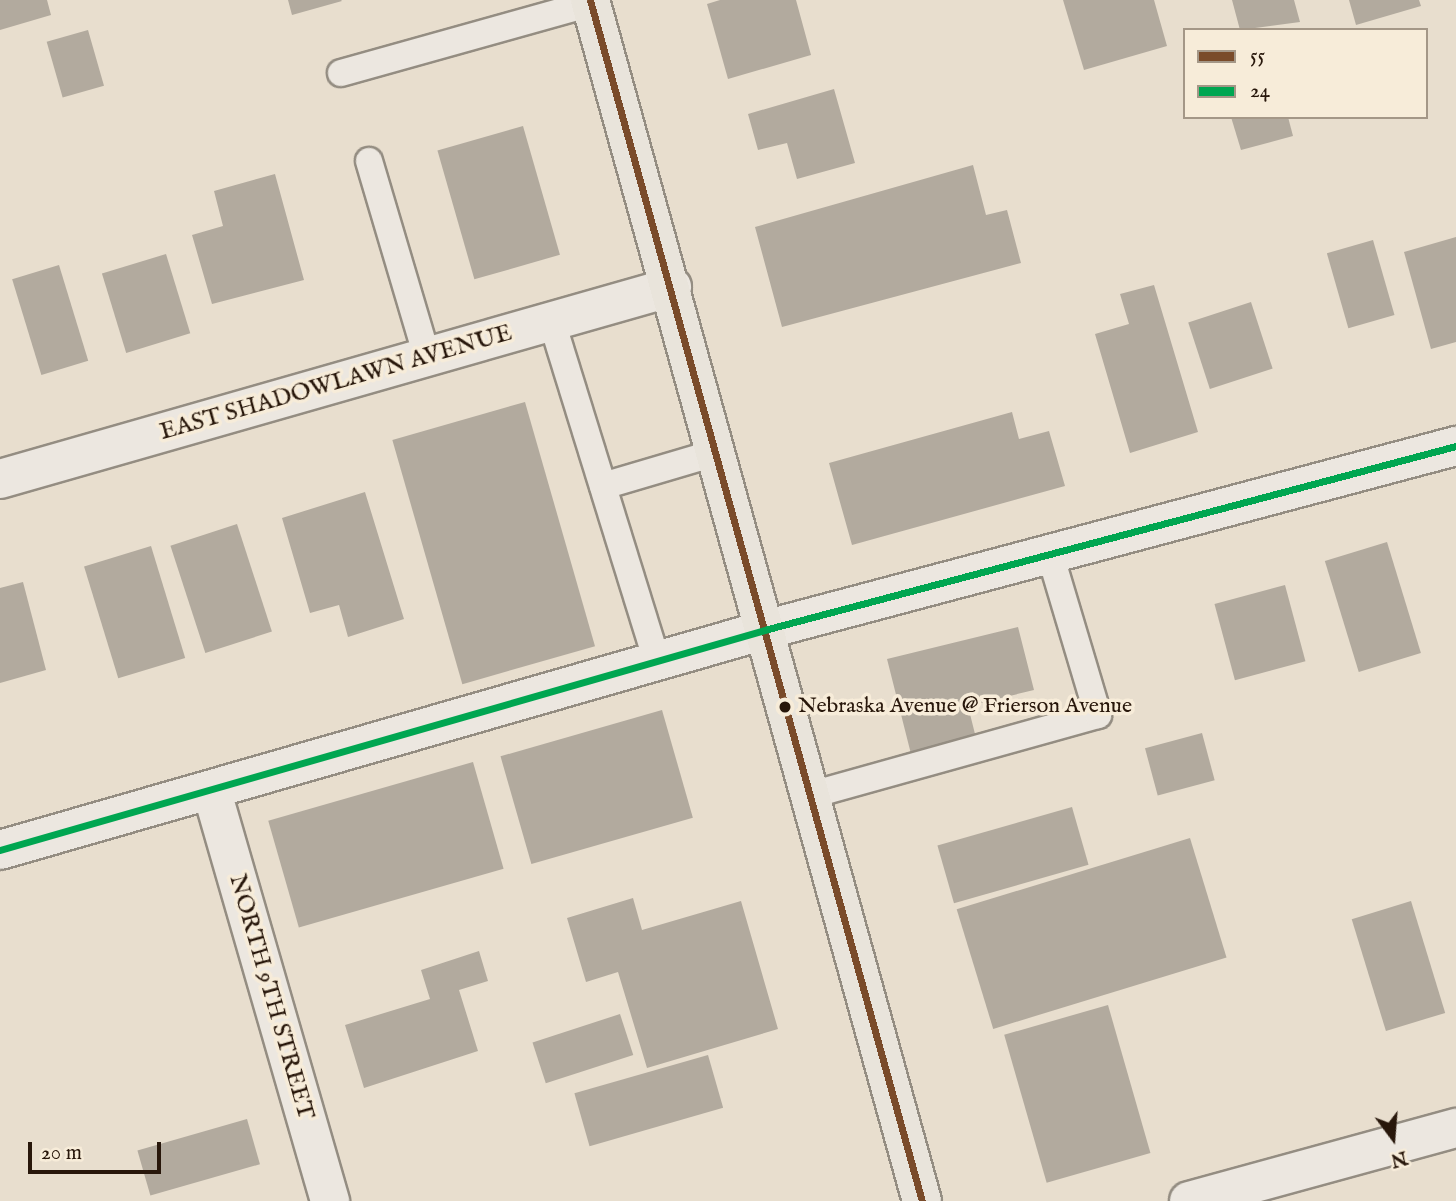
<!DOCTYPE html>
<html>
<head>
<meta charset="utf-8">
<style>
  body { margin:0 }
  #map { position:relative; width:1456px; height:1201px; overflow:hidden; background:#e8dece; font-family:"IM FELL English",serif }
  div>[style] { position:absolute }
  .building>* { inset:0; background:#b2aa9e; transform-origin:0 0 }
  .roads { filter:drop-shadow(2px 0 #948d82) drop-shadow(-2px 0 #948d82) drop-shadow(0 2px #948d82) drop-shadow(0 -2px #948d82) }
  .lane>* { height:26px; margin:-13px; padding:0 13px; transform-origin:13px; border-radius:13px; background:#ece7e0 }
  .street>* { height:38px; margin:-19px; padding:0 19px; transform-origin:19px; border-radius:19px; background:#ece7e0 }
  .primary>* { height:38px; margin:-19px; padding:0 19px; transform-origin:19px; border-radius:19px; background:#e9e4db }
  .bus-1>* { height:7px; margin:-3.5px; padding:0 3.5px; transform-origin:3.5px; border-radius:3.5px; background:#7a4b2a }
  .bus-2>* { height:7px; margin:-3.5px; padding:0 3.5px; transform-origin:3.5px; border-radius:3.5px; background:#00a651 }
  .dots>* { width:19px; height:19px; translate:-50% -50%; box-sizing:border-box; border:4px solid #f7ecd9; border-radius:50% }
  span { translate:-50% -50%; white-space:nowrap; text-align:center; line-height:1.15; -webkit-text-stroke:7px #f7ecd9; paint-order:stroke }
  .bus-label { font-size:22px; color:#28170b }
  .left { translate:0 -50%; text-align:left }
  .street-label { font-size:24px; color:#28170b }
  .legend { position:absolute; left:1183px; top:28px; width:245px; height:91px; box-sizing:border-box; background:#f7ecd9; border:2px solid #a49787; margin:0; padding:9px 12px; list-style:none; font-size:21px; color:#28170b }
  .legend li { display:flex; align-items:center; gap:14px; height:35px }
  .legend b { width:35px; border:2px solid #a49787 }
  .north { position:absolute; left:1358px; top:1103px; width:70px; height:70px; -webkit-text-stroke:5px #f7ecd9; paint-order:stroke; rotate:164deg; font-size:19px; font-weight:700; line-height:28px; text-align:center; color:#28170b }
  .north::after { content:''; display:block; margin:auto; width:24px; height:32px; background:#28170b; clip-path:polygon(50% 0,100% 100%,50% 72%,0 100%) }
  .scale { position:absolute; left:28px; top:1142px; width:133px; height:32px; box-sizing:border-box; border:4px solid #28170b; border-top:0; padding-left:9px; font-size:21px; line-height:24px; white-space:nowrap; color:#28170b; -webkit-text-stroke:5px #f7ecd9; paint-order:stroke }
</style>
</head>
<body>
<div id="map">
  <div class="building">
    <div style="clip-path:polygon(0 0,47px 0,51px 15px,0 30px)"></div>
    <div style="clip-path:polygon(288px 0,341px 0,342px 1px,292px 15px)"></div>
    <div style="clip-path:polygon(720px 0,796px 0,811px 55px,728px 79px,707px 4px)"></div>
    <div style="clip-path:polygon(1063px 0,1154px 0,1167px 46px,1084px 70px)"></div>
    <div style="clip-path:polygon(1232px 0,1294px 0,1300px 22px,1240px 30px)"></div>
    <div style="clip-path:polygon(1349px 0,1419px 0,1421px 6px,1356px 25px)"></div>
    <div style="left:88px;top:30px;width:58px;height:43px;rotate:74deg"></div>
    <div style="clip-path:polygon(834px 89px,855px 163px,797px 179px,787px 143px,758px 150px,748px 114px)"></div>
    <div style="clip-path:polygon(1231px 117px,1288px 117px,1293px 136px,1241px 150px)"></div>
    <div style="left:523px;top:126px;width:134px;height:89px;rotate:74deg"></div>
    <div style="clip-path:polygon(973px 165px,986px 215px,1007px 210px,1021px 263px,782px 327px,755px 227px)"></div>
    <div style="clip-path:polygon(275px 174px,304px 280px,212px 304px,192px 235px,223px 226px,214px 191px)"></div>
    <div style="clip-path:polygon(1456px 237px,1456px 342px,1431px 349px,1404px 252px)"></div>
    <div style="left:1373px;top:240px;width:78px;height:48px;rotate:74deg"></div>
    <div style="left:166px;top:254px;width:83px;height:67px;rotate:73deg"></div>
    <div style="left:59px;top:265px;width:100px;height:49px;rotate:73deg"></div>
    <div style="clip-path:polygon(1154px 285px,1198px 432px,1130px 453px,1095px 334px,1129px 324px,1120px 294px)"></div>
    <div style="left:1251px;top:302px;width:70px;height:66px;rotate:72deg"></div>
    <div style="left:525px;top:402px;width:254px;height:138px;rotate:74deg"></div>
    <div style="clip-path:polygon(1012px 412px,1019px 439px,1049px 431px,1065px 486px,852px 545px,829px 463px)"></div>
    <div style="clip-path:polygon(365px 492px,404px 619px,348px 637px,339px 605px,310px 613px,282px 518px)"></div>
    <div style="left:237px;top:524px;width:113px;height:70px;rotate:72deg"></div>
    <div style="left:1387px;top:542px;width:116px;height:65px;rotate:73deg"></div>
    <div style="left:151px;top:546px;width:117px;height:70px;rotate:73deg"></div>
    <div style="clip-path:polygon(23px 582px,46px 670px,0 683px,0 588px)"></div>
    <div style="left:1285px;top:585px;width:79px;height:73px;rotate:75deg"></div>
    <div style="clip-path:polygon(1018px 627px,1034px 690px,968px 706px,976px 738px,911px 754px,887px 659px)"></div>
    <div style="left:662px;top:710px;width:112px;height:168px;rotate:74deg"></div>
    <div style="left:1202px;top:733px;width:49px;height:59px;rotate:75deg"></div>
    <div style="left:473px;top:762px;width:111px;height:213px;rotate:74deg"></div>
    <div style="left:1072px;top:807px;width:60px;height:140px;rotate:74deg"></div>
    <div style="left:1190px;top:838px;width:125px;height:244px;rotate:73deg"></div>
    <div style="clip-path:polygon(633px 898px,642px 930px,741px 901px,778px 1029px,647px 1068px,618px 972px,586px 982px,567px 918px)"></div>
    <div style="left:1411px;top:901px;width:117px;height:62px;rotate:73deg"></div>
    <div style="clip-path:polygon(479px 951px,488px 981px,459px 990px,478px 1051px,364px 1088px,345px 1025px,430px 999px,421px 970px)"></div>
    <div style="left:1108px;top:1005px;width:154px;height:108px;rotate:74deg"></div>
    <div style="left:620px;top:1014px;width:43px;height:92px;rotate:72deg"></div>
    <div style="left:708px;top:1055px;width:55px;height:139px;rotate:74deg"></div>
    <div style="left:247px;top:1119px;width:47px;height:114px;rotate:74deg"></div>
  </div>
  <div class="roads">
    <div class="lane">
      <div style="left:341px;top:73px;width:260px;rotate:-15.6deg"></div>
      <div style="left:369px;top:161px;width:204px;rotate:73.5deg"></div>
      <div style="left:552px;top:322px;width:355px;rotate:72.8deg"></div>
      <div style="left:603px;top:486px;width:120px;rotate:-16.5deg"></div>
      <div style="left:811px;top:795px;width:298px;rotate:-15.6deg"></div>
      <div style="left:1098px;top:715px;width:168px;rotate:-106.6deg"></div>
    </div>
    <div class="street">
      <div style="left:0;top:479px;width:699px;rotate:-15.95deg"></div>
      <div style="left:212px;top:792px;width:426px;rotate:73.9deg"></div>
      <div style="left:0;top:850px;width:799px;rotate:-16.05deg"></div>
      <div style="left:768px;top:629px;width:712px;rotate:-14.9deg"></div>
      <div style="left:1189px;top:1201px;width:277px;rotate:-15.3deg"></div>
    </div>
    <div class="primary">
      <div style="left:590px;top:0;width:1246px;rotate:74.55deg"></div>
    </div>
  </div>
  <div class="bus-1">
    <div style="left:590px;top:0;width:1246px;rotate:74.55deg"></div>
  </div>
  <div class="bus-2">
    <div style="left:0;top:850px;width:799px;rotate:-16.05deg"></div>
    <div style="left:768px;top:629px;width:712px;rotate:-14.9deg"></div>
  </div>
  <div class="dots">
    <div style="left:785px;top:707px;background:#28170b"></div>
  </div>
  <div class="bus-label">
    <span class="left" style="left:798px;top:707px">Nebraska Avenue @ Frierson Avenue</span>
  </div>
  <div class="street-label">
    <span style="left:336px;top:383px;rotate:-16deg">EAST SHADOWLAWN AVENUE</span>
    <span style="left:271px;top:997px;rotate:74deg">NORTH 9TH STREET</span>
  </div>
  <ul class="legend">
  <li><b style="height:9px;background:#7a4b2a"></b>55</li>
  <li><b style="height:9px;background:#00a651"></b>24</li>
  </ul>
  <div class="north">N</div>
  <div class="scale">20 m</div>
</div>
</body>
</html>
